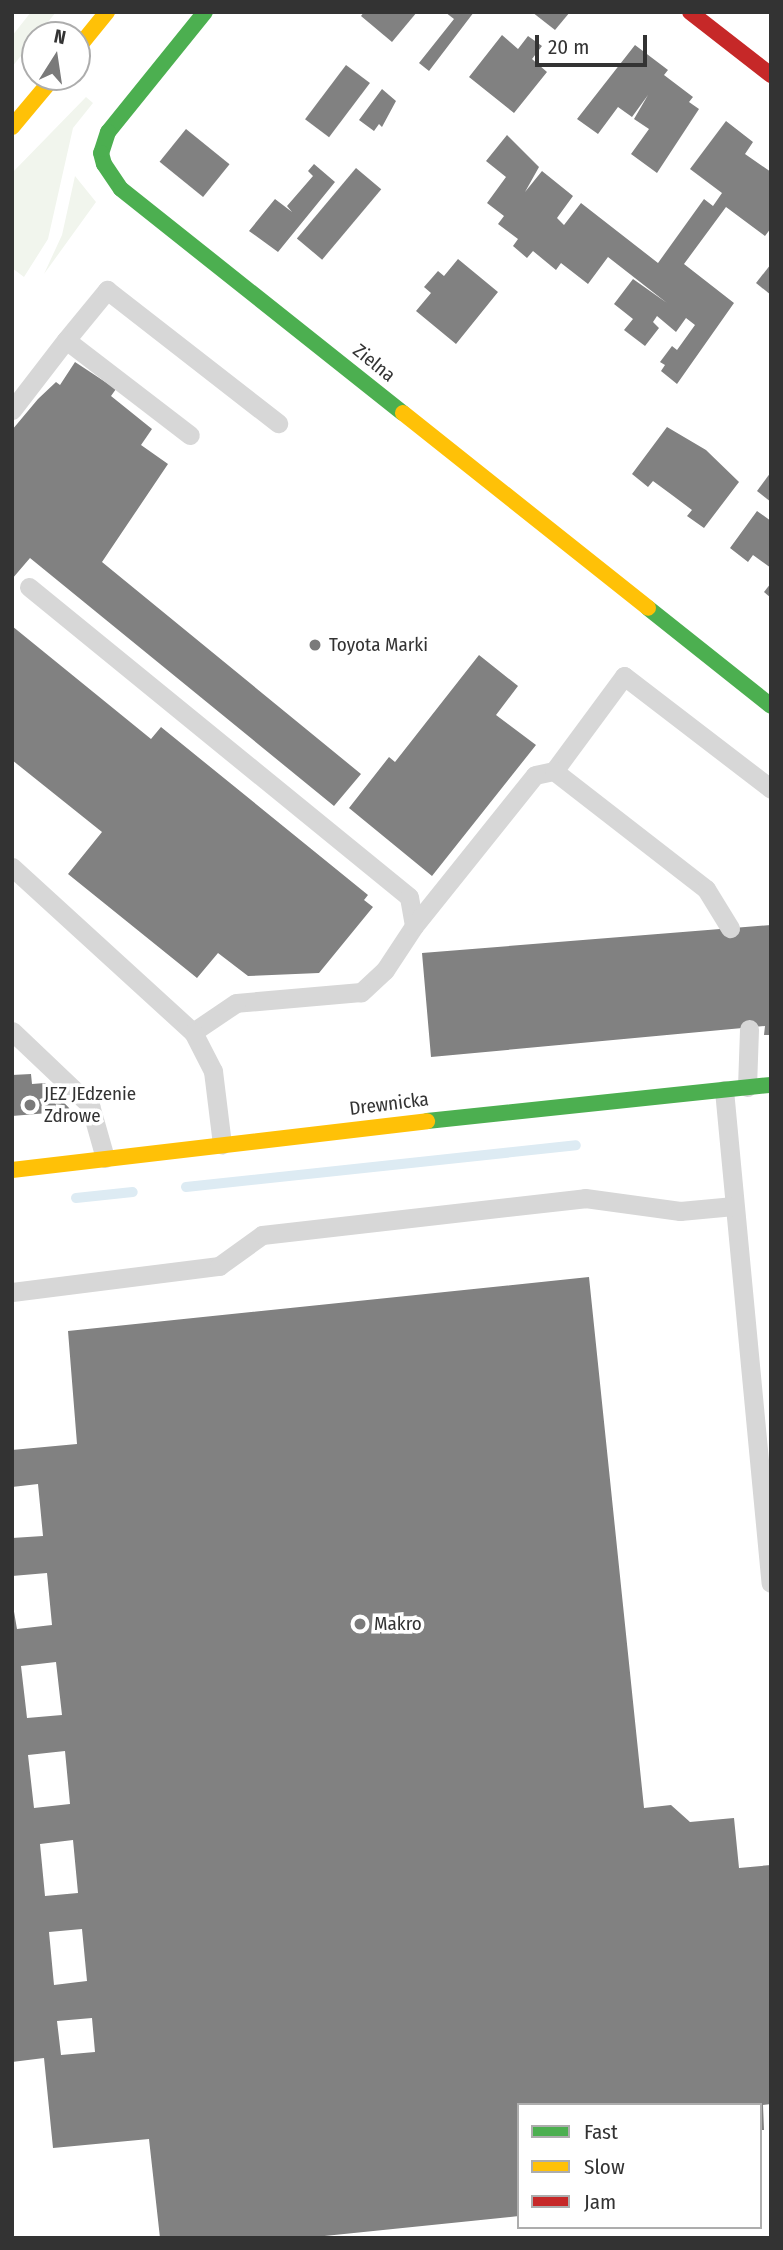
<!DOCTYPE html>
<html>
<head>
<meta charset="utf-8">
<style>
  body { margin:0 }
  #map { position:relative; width:783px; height:2250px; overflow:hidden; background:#fff; font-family:"Fira Sans Condensed",sans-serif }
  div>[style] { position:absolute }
  .green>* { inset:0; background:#f1f5ed }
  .stream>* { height:10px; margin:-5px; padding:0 5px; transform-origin:5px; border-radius:5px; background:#ddebf3 }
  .building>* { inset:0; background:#818181; transform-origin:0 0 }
  .lane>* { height:19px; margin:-9.5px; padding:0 9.5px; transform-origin:9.5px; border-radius:9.5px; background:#d7d7d7 }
  .fast>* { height:16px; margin:-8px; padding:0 8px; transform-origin:8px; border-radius:8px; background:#4caf50 }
  .slow>* { height:16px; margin:-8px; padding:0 8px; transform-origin:8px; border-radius:8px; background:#ffc107 }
  .jam>* { height:16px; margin:-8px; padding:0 8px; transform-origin:8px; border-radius:8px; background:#c62828 }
  .dots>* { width:19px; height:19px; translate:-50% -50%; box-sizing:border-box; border:4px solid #fff; border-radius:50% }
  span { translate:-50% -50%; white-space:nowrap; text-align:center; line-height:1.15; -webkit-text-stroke:7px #fff; paint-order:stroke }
  .street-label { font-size:19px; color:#333 }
  .poi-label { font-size:19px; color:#333 }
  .left { translate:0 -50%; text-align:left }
  .frame { position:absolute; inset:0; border:14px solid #333; pointer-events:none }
  .legend { position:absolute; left:517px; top:2103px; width:245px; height:126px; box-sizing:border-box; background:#fff; border:2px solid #adadad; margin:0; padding:9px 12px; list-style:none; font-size:21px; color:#333 }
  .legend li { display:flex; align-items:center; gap:14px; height:35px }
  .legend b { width:35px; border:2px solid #adadad }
  .north { position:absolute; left:21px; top:21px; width:70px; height:70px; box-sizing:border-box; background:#fff; border:2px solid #adadad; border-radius:50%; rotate:12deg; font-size:19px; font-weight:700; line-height:28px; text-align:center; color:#333 }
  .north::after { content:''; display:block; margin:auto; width:24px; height:32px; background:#7a7a7a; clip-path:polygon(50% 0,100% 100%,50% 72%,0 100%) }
  .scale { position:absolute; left:535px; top:35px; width:112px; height:32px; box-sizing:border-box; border:4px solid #333; border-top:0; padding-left:9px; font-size:21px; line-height:24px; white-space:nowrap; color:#333; -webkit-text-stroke:5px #fff; paint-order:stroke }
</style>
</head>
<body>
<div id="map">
  <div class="green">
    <div style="clip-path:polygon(31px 12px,56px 12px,12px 67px,12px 36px)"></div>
    <div style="clip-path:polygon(86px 97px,93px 103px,73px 128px,48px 239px,24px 277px,12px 268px,12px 173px)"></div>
    <div style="clip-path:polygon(75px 176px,96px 202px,44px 274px,62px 235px)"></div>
  </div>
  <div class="stream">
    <div style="left:186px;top:1187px;width:392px;rotate:-6.1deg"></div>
    <div style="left:76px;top:1198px;width:57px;rotate:-6deg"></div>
  </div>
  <div class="building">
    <div style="clip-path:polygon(364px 12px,417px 12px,392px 42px,361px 16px)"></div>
    <div style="clip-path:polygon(445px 12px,474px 12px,429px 71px,419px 63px,454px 19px)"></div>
    <div style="clip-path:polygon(532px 12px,570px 12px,555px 30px)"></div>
    <div style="clip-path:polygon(502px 35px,518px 49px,528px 36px,542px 46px,532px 59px,547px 72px,514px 113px,469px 77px)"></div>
    <div style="clip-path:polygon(635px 45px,668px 70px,664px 75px,693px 97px,689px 102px,699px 109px,657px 173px,631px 154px,649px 129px,634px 119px,648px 95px,632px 117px,618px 107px,598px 134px,577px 119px)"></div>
    <div style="left:346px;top:65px;width:30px;height:68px;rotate:37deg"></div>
    <div style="clip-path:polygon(382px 89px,396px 101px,382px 127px,379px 124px,374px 131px,359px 120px)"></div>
    <div style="clip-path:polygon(726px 121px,753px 142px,745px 154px,771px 172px,771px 228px,765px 236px,726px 207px,684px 264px,734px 303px,677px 384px,661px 371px,665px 365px,660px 362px,672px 346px,677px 350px,695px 325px,686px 318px,676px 332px,657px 316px,653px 322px,659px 328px,645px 346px,624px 330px,633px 319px,614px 304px,633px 279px,667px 303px,608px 257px,588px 284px,561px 263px,556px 270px,533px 251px,527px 258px,513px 246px,518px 239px,498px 224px,504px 216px,487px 203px,506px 177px,486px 161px,507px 135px,539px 167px,525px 192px,542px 171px,573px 196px,557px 218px,564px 225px,581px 203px,658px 263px,704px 199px,713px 206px,722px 193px,690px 169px)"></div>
    <div style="left:186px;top:129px;width:56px;height:42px;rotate:39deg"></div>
    <div style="clip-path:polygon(314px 164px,335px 182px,278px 252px,249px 231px,275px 199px,292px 212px,287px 206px,313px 176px,308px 171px)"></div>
    <div style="left:356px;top:168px;width:33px;height:92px;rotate:40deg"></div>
    <div style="clip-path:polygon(458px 259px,498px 292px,456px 344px,416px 311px,431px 293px,424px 287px,438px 271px,444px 276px)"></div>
    <div style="clip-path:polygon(771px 264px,771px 295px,756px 283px)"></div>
    <div style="clip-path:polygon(75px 362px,116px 389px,111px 396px,152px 429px,141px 445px,168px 464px,102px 562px,361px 774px,334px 806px,30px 558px,12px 579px,12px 430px,38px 399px,56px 382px,60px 385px)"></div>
    <div style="clip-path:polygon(667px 427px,706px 450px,739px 482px,704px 528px,687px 516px,692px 510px,672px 495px,653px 481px,648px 487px,632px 474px)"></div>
    <div style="clip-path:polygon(771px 472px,771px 502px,757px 491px)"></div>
    <div style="clip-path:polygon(757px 511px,771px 521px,771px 568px,753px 555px,748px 562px,730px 548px)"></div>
    <div style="clip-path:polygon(771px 583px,771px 598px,764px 592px)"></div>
    <div style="clip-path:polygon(12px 626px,151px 739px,161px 727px,368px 895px,364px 900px,373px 907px,319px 973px,248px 976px,218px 953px,197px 978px,68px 874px,102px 832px,12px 760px)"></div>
    <div style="clip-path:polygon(479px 655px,518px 686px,496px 715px,536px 745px,432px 876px,349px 808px,389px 757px,395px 762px)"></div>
    <div style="clip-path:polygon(771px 925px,771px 1035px,764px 1035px,765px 1026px,431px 1057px,422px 953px)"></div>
    <div style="clip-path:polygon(31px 1074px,32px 1084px,45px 1083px,72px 1111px,12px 1116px,12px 1075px)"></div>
    <div style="clip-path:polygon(evenodd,589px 1277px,644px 1808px,671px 1805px,690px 1822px,734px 1818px,739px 1868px,771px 1865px,771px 2104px,763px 2105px,764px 2130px,760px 2130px,760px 2105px,519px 2105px,519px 2216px,305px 2238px,160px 2238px,149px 2139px,53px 2148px,44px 2058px,12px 2062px,12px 1600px,17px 1629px,52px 1625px,47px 1573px,12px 1576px,12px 1538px,43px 1536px,38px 1484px,12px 1487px,12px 1450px,77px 1444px,68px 1331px,589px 1277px,56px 1662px,62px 1715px,27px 1718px,21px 1666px,56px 1662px,589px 1277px,65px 1751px,70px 1804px,34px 1808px,28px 1755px,65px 1751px,589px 1277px,73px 1840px,78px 1893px,45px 1896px,40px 1844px,73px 1840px,589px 1277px,82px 1929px,87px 1981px,54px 1985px,49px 1932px,82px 1929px,589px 1277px,92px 2018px,95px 2052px,61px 2055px,57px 2021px,92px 2018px)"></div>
  </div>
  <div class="lane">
    <div style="left:66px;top:340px;width:65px;rotate:-50.6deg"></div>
    <div style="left:107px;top:290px;width:217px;rotate:37.9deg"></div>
    <div style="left:12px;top:410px;width:88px;rotate:-52.4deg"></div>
    <div style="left:66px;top:340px;width:156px;rotate:37.5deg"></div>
    <div style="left:29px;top:587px;width:490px;rotate:39.2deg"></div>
    <div style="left:409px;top:897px;width:29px;rotate:80deg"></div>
    <div style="left:414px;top:926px;width:53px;rotate:123.4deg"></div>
    <div style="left:385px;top:970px;width:33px;rotate:137deg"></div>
    <div style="left:361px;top:992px;width:125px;rotate:175deg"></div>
    <div style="left:236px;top:1003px;width:52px;rotate:146deg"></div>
    <div style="left:554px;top:771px;width:118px;rotate:-53.6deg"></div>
    <div style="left:624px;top:676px;width:185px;rotate:37.5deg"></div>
    <div style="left:12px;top:867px;width:245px;rotate:42.4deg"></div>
    <div style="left:193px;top:1032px;width:44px;rotate:62.9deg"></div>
    <div style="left:213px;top:1071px;width:74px;rotate:83deg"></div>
    <div style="left:414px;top:926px;width:193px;rotate:-51.3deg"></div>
    <div style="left:535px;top:775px;width:19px;rotate:-12deg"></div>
    <div style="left:554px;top:771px;width:192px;rotate:37.8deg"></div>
    <div style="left:706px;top:889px;width:46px;rotate:58.4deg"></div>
    <div style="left:12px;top:1031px;width:108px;rotate:43.5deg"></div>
    <div style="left:90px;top:1105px;width:55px;rotate:74.2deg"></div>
    <div style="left:747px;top:1087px;width:58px;rotate:-88deg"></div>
    <div style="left:724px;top:1090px;width:495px;rotate:84.6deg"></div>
    <div style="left:12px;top:1292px;width:209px;rotate:-7.2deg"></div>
    <div style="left:219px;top:1266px;width:53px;rotate:-35.8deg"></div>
    <div style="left:262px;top:1235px;width:325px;rotate:-6.5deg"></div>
    <div style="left:585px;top:1198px;width:96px;rotate:7.8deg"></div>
    <div style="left:680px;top:1211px;width:54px;rotate:-5.3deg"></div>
  </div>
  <div class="fast">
    <div style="left:205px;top:12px;width:154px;rotate:128.9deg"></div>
    <div style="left:108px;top:132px;width:22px;rotate:108deg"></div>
    <div style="left:101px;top:153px;width:11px;rotate:75deg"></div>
    <div style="left:104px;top:164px;width:30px;rotate:56deg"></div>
    <div style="left:121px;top:189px;width:360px;rotate:38.5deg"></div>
    <div style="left:648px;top:608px;width:157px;rotate:38.5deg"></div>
    <div style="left:427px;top:1121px;width:346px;rotate:-6deg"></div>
  </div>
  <div class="slow">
    <div style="left:77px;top:49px;width:48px;rotate:-51deg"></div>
    <div style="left:12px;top:127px;width:65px;rotate:-50deg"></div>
    <div style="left:403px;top:413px;width:313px;rotate:38.5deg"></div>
    <div style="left:12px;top:1170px;width:418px;rotate:-6.7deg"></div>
  </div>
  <div class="jam">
    <div style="left:690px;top:12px;width:103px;rotate:37.9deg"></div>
  </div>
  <div class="dots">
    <div style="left:315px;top:645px;background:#7a7a7a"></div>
    <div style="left:30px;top:1105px;background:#7a7a7a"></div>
    <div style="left:360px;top:1624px;background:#7a7a7a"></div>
  </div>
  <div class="street-label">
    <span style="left:374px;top:363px;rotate:39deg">Zielna</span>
    <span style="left:389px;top:1104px;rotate:-7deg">Drewnicka</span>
  </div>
  <div class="poi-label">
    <span class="left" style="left:329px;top:645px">Toyota Marki</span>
    <span class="left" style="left:44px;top:1105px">JEZ JEdzenie<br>Zdrowe</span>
    <span class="left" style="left:374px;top:1624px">Makro</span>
  </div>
  <div class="frame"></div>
  <ul class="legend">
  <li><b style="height:9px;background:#4caf50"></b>Fast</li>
  <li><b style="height:9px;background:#ffc107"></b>Slow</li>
  <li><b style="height:9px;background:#c62828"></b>Jam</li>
  </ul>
  <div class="north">N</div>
  <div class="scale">20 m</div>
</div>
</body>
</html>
